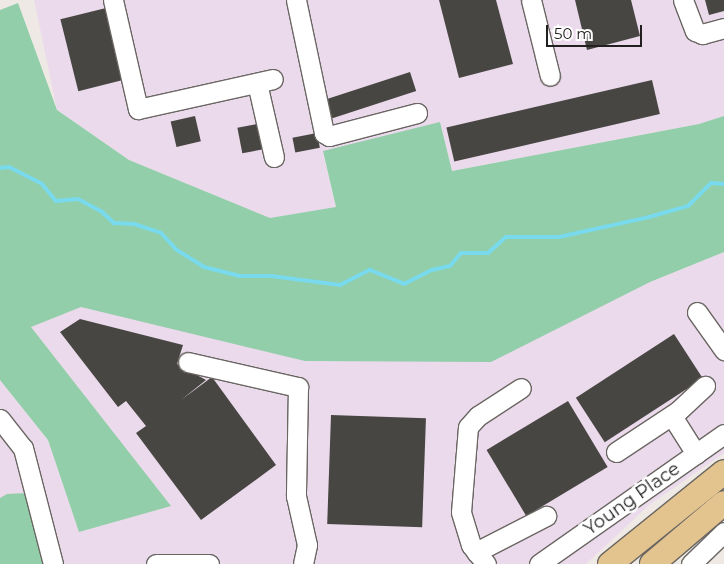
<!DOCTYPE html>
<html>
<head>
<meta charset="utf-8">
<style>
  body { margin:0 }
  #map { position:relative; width:724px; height:564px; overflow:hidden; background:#efe9e5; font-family:Montserrat,sans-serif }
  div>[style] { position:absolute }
  .industrial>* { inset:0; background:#ebdaec }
  .green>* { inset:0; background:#91cea9 }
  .stream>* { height:4px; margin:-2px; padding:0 2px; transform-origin:2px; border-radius:2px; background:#7adaed }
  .building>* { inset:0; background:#484642; transform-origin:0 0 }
  .roads { filter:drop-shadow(1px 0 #6a6662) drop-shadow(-1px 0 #6a6662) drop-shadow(0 1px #6a6662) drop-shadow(0 -1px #6a6662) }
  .minor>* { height:19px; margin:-9.5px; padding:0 9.5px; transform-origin:9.5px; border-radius:9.5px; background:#fff }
  .major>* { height:24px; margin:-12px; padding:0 12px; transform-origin:12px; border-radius:12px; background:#e3c48f }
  span { translate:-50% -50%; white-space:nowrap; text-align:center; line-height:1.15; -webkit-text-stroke:5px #fff; paint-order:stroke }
  .street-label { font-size:18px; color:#22201f }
  .scale { position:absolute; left:546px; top:25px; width:96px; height:22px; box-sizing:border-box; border:2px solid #22201f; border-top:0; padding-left:6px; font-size:15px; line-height:18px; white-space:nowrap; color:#22201f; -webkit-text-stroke:4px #fff; paint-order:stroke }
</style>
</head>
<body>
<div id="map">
  <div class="industrial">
    <div style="clip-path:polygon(34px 0,724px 0,724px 116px,699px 124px,452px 171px,440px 123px,323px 152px,336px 208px,270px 218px,129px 160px,57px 110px)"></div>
    <div style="clip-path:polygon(724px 252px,724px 453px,649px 505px,586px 564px,0 564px,0 380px,48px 440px,79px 532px,170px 505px,31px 327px,81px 307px,650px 282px)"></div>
  </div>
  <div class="green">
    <div style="clip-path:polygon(18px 3px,57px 110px,129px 160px,270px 218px,336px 207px,323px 151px,440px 122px,452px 171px,699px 124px,724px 116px,724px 252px,650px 282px,491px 362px,305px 361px,81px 307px,31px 327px,171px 506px,79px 532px,48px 440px,0 380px,0 10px)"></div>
    <div style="clip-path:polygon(27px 493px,46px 564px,0 564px,0 498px,7px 494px)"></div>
  </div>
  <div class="stream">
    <div style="left:0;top:168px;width:9px;rotate:-6deg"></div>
    <div style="left:9px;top:167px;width:37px;rotate:27deg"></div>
    <div style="left:42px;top:184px;width:22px;rotate:51deg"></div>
    <div style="left:56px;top:201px;width:22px;rotate:-5deg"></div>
    <div style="left:78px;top:199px;width:26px;rotate:28deg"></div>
    <div style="left:101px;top:211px;width:18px;rotate:43deg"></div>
    <div style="left:114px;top:223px;width:20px;rotate:3deg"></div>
    <div style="left:134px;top:224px;width:28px;rotate:18deg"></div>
    <div style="left:161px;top:233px;width:23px;rotate:47deg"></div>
    <div style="left:177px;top:250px;width:32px;rotate:32deg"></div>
    <div style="left:204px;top:267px;width:36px;rotate:14deg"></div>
    <div style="left:239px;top:276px;width:32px"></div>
    <div style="left:271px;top:276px;width:70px;rotate:7.4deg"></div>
    <div style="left:340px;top:285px;width:34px;rotate:-27deg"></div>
    <div style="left:370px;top:270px;width:37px;rotate:22deg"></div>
    <div style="left:404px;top:284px;width:31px;rotate:-27deg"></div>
    <div style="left:432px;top:270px;width:18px;rotate:-13deg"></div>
    <div style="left:450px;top:266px;width:17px;rotate:-50deg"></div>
    <div style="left:461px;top:253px;width:27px"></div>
    <div style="left:488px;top:253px;width:24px;rotate:-42deg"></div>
    <div style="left:506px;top:237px;width:53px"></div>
    <div style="left:559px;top:237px;width:92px;rotate:-12.5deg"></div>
    <div style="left:649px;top:217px;width:41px;rotate:-15.8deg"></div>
    <div style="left:688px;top:206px;width:33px;rotate:-45deg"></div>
    <div style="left:711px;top:183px;width:13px;rotate:4deg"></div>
  </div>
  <div class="building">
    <div style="clip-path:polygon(439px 0,496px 0,513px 64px,459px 78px)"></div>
    <div style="clip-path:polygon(575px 0,631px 0,640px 36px,587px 50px)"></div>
    <div style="clip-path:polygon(705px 0,724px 0,724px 11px,709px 15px)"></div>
    <div style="left:106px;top:8px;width:74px;height:47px;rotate:76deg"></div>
    <div style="left:410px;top:72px;width:20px;height:88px;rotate:72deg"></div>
    <div style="left:652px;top:80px;width:35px;height:211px;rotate:77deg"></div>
    <div style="left:195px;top:116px;width:26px;height:25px;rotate:77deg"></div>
    <div style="left:257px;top:124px;width:26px;height:20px;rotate:79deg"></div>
    <div style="left:317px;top:133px;width:15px;height:25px;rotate:79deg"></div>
    <div style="clip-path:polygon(80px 319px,183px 345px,177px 364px,206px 380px,181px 400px,212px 377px,276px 465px,201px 520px,136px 433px,146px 426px,126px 401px,118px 407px,60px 332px)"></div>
    <div style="left:674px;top:334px;width:53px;height:117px;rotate:57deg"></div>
    <div style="left:568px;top:401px;width:77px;height:95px;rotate:59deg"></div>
    <div style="left:331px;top:415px;width:95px;height:109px;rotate:2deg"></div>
  </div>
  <div class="roads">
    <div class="minor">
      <div style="left:113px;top:0;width:112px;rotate:77.1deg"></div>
      <div style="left:138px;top:109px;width:138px;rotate:-12.5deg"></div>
      <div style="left:296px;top:0;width:136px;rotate:78.1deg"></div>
      <div style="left:324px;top:133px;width:6px;rotate:31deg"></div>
      <div style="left:329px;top:136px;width:91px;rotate:-14.6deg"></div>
      <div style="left:531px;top:0;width:78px;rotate:76deg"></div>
      <div style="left:683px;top:0;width:33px;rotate:69deg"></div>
      <div style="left:695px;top:31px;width:8px;rotate:23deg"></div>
      <div style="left:702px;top:34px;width:23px;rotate:-15deg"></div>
      <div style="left:257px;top:83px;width:76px;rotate:77.1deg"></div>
      <div style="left:697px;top:312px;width:47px;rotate:54.6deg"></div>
      <div style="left:188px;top:362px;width:113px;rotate:12.8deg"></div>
      <div style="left:298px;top:387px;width:109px;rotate:91.1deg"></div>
      <div style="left:296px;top:496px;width:50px;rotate:77.3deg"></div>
      <div style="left:307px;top:545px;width:19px;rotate:102deg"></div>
      <div style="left:672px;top:416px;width:45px;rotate:57.7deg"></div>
      <div style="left:0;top:419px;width:37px;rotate:52deg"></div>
      <div style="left:23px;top:448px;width:120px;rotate:75.5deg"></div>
      <div style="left:616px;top:452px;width:74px;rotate:-33.5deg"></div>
      <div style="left:678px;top:411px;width:37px;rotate:-43deg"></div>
      <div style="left:476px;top:552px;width:79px;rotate:-27.2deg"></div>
      <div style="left:156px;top:564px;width:53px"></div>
      <div style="left:486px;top:564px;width:24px;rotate:-128deg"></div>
      <div style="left:471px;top:545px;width:34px;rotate:-107deg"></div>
      <div style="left:461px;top:512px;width:85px;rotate:-85.3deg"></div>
      <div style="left:468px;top:427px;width:15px;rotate:-48deg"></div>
      <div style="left:478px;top:416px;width:51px;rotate:-33.1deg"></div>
      <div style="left:539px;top:564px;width:226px;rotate:-35.1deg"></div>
      <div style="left:691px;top:564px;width:46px;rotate:-44.1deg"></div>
    </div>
    <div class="major">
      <div style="left:610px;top:564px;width:146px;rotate:-38.9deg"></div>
      <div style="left:652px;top:564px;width:94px;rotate:-40.3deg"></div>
    </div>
  </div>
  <div class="street-label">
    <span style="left:632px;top:499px;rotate:-35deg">Young Place</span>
  </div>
  <div class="scale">50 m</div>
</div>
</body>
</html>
